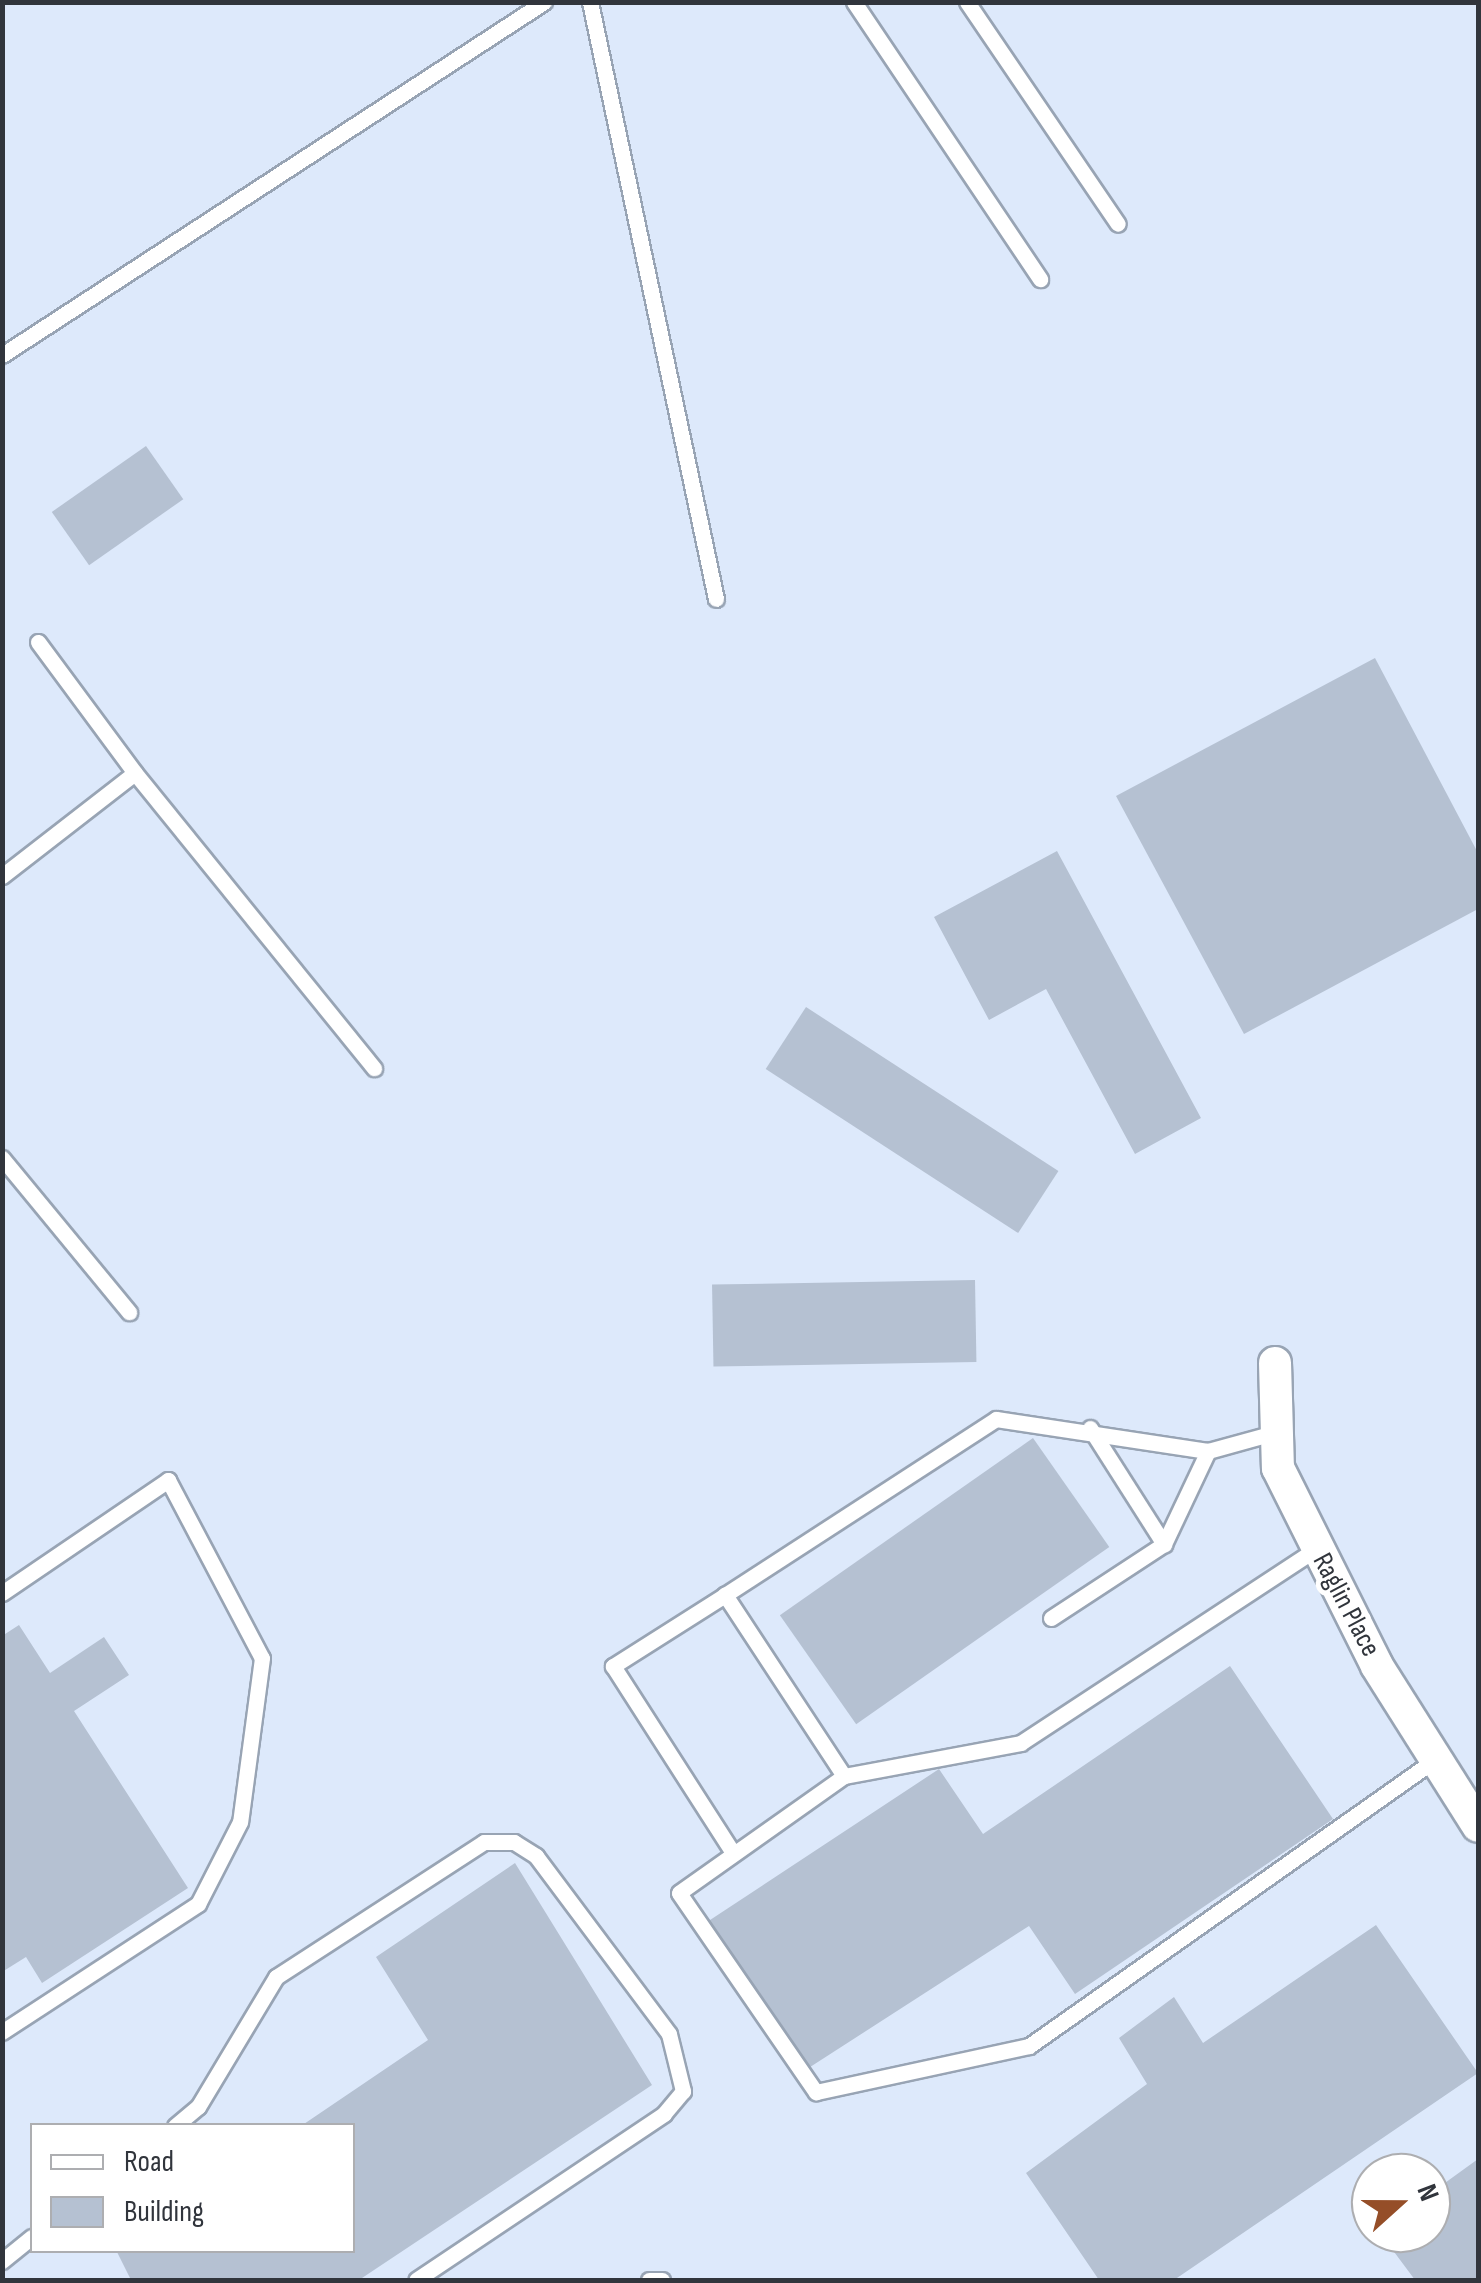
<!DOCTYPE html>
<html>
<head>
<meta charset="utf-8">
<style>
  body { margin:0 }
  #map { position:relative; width:1481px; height:2283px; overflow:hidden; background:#dde9fb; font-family:"Sofia Sans Condensed",sans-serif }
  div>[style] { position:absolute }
  .building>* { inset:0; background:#b5c1d2; transform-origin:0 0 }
  .roads { filter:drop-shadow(2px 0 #98a4b4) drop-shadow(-2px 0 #98a4b4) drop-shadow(0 2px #98a4b4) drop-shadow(0 -2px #98a4b4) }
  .lane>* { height:15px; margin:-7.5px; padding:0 7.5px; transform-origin:7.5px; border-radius:7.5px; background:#fff }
  .street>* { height:32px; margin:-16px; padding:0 16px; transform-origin:16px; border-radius:16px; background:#fff }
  span { translate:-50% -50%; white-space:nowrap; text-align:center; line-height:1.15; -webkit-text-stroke:10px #fff; paint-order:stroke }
  .street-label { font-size:28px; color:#31353c }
  .frame { position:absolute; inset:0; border:5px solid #31353c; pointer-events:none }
  .legend { position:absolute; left:30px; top:2123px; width:325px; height:130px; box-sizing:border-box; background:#fff; border:2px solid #adaeb1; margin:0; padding:12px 18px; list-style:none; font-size:30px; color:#31353c }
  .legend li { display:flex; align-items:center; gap:20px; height:50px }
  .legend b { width:50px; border:2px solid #adaeb1 }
  .north { position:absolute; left:1351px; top:2153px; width:100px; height:100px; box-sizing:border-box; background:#fff; border:2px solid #adaeb1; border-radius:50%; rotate:69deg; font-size:28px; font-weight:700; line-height:40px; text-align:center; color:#31353c }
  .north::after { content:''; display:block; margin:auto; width:35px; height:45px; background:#954e28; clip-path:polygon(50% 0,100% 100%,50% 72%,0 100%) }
</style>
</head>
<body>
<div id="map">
  <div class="building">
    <div style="left:146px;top:446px;width:65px;height:115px;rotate:55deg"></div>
    <div style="clip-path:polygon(1375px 658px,1478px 853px,1478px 909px,1244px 1034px,1116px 796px)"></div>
    <div style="clip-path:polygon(1057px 851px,1201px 1118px,1135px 1154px,1046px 989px,989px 1020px,934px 917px)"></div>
    <div style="left:806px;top:1007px;width:301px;height:74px;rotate:33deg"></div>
    <div style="left:975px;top:1280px;width:82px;height:263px;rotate:89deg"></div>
    <div style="left:1033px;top:1438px;width:133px;height:309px;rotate:55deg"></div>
    <div style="clip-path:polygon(19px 1625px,50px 1673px,104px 1637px,129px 1675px,74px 1711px,188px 1888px,42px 1983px,26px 1957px,2px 1972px,2px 1636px)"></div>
    <div style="clip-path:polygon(1230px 1666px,1333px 1819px,1075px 1994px,1029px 1926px,807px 2069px,707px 1922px,939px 1769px,983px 1834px)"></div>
    <div style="clip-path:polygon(515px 1863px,652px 2085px,359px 2280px,131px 2280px,116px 2250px,352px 2250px,352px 2126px,301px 2126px,428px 2040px,376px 1957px)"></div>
    <div style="clip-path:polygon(1376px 1925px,1478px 2073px,1174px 2280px,1099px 2280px,1026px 2173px,1147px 2084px,1119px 2038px,1174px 1997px,1203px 2043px)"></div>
    <div style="clip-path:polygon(1478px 2159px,1478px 2280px,1415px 2280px,1380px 2233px,1431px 2233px,1431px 2193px)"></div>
  </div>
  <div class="roads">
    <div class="lane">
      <div style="left:590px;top:2px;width:610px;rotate:78.08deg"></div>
      <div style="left:854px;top:2px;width:334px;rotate:56.1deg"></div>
      <div style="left:967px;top:2px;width:268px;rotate:55.8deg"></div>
      <div style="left:2px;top:355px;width:647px;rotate:-33.08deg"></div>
      <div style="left:38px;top:642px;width:163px;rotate:53.5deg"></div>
      <div style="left:2px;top:876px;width:168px;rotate:-37.8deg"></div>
      <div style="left:135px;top:773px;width:380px;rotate:51deg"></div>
      <div style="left:2px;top:1158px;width:200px;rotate:50.5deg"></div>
      <div style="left:1090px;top:1428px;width:138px;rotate:57.5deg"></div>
      <div style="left:1316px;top:1549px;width:353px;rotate:146.7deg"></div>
      <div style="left:1021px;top:1743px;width:180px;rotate:169.4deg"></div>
      <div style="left:844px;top:1776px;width:202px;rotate:144.7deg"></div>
      <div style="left:679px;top:1893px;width:242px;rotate:55.5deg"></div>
      <div style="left:816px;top:2092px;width:218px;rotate:-12.2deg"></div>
      <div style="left:1029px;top:2046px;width:498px;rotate:-35.2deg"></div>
      <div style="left:2px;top:1593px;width:201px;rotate:-34.2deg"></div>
      <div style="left:168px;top:1480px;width:201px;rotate:62.2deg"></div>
      <div style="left:262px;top:1658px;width:165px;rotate:97.6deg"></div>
      <div style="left:240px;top:1822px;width:92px;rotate:117.1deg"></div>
      <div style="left:198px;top:1904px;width:234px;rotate:146.9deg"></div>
      <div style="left:725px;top:1595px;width:133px;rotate:147.6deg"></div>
      <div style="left:613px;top:1666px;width:222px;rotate:57.3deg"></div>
      <div style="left:1051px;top:1618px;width:135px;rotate:-33.2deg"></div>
      <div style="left:1164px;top:1544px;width:103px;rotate:-64.7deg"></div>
      <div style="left:844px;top:1776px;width:217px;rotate:-123.3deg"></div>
      <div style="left:725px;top:1595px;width:323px;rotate:-33deg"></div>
      <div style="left:996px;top:1419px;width:214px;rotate:8.6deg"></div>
      <div style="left:1208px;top:1451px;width:72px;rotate:-15.4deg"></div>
      <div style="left:175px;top:2126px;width:30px;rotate:-40deg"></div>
      <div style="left:198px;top:2107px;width:152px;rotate:-59deg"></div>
      <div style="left:276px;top:1977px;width:248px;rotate:-33deg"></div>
      <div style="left:484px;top:1842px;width:30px"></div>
      <div style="left:514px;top:1842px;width:26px;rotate:32deg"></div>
      <div style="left:536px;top:1856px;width:222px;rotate:53.2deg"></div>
      <div style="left:669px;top:2034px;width:59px;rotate:76.2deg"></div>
      <div style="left:683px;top:2091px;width:30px;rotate:130deg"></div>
      <div style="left:664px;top:2114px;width:298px;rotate:146.2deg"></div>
      <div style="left:2px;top:2261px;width:38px;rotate:-39deg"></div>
      <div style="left:649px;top:2280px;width:13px"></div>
    </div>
    <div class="street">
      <div style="left:1275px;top:1363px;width:105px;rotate:88.4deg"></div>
      <div style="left:1278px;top:1468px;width:221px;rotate:63.4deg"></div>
      <div style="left:1377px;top:1666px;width:189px;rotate:57.7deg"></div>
    </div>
  </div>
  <div class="street-label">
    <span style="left:1346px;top:1605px;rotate:62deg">Raglin Place</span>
  </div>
  <div class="frame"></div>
  <ul class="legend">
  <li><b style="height:12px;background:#fff"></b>Road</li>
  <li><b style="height:28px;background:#b5c1d2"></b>Building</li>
  </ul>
  <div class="north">N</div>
</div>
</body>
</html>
